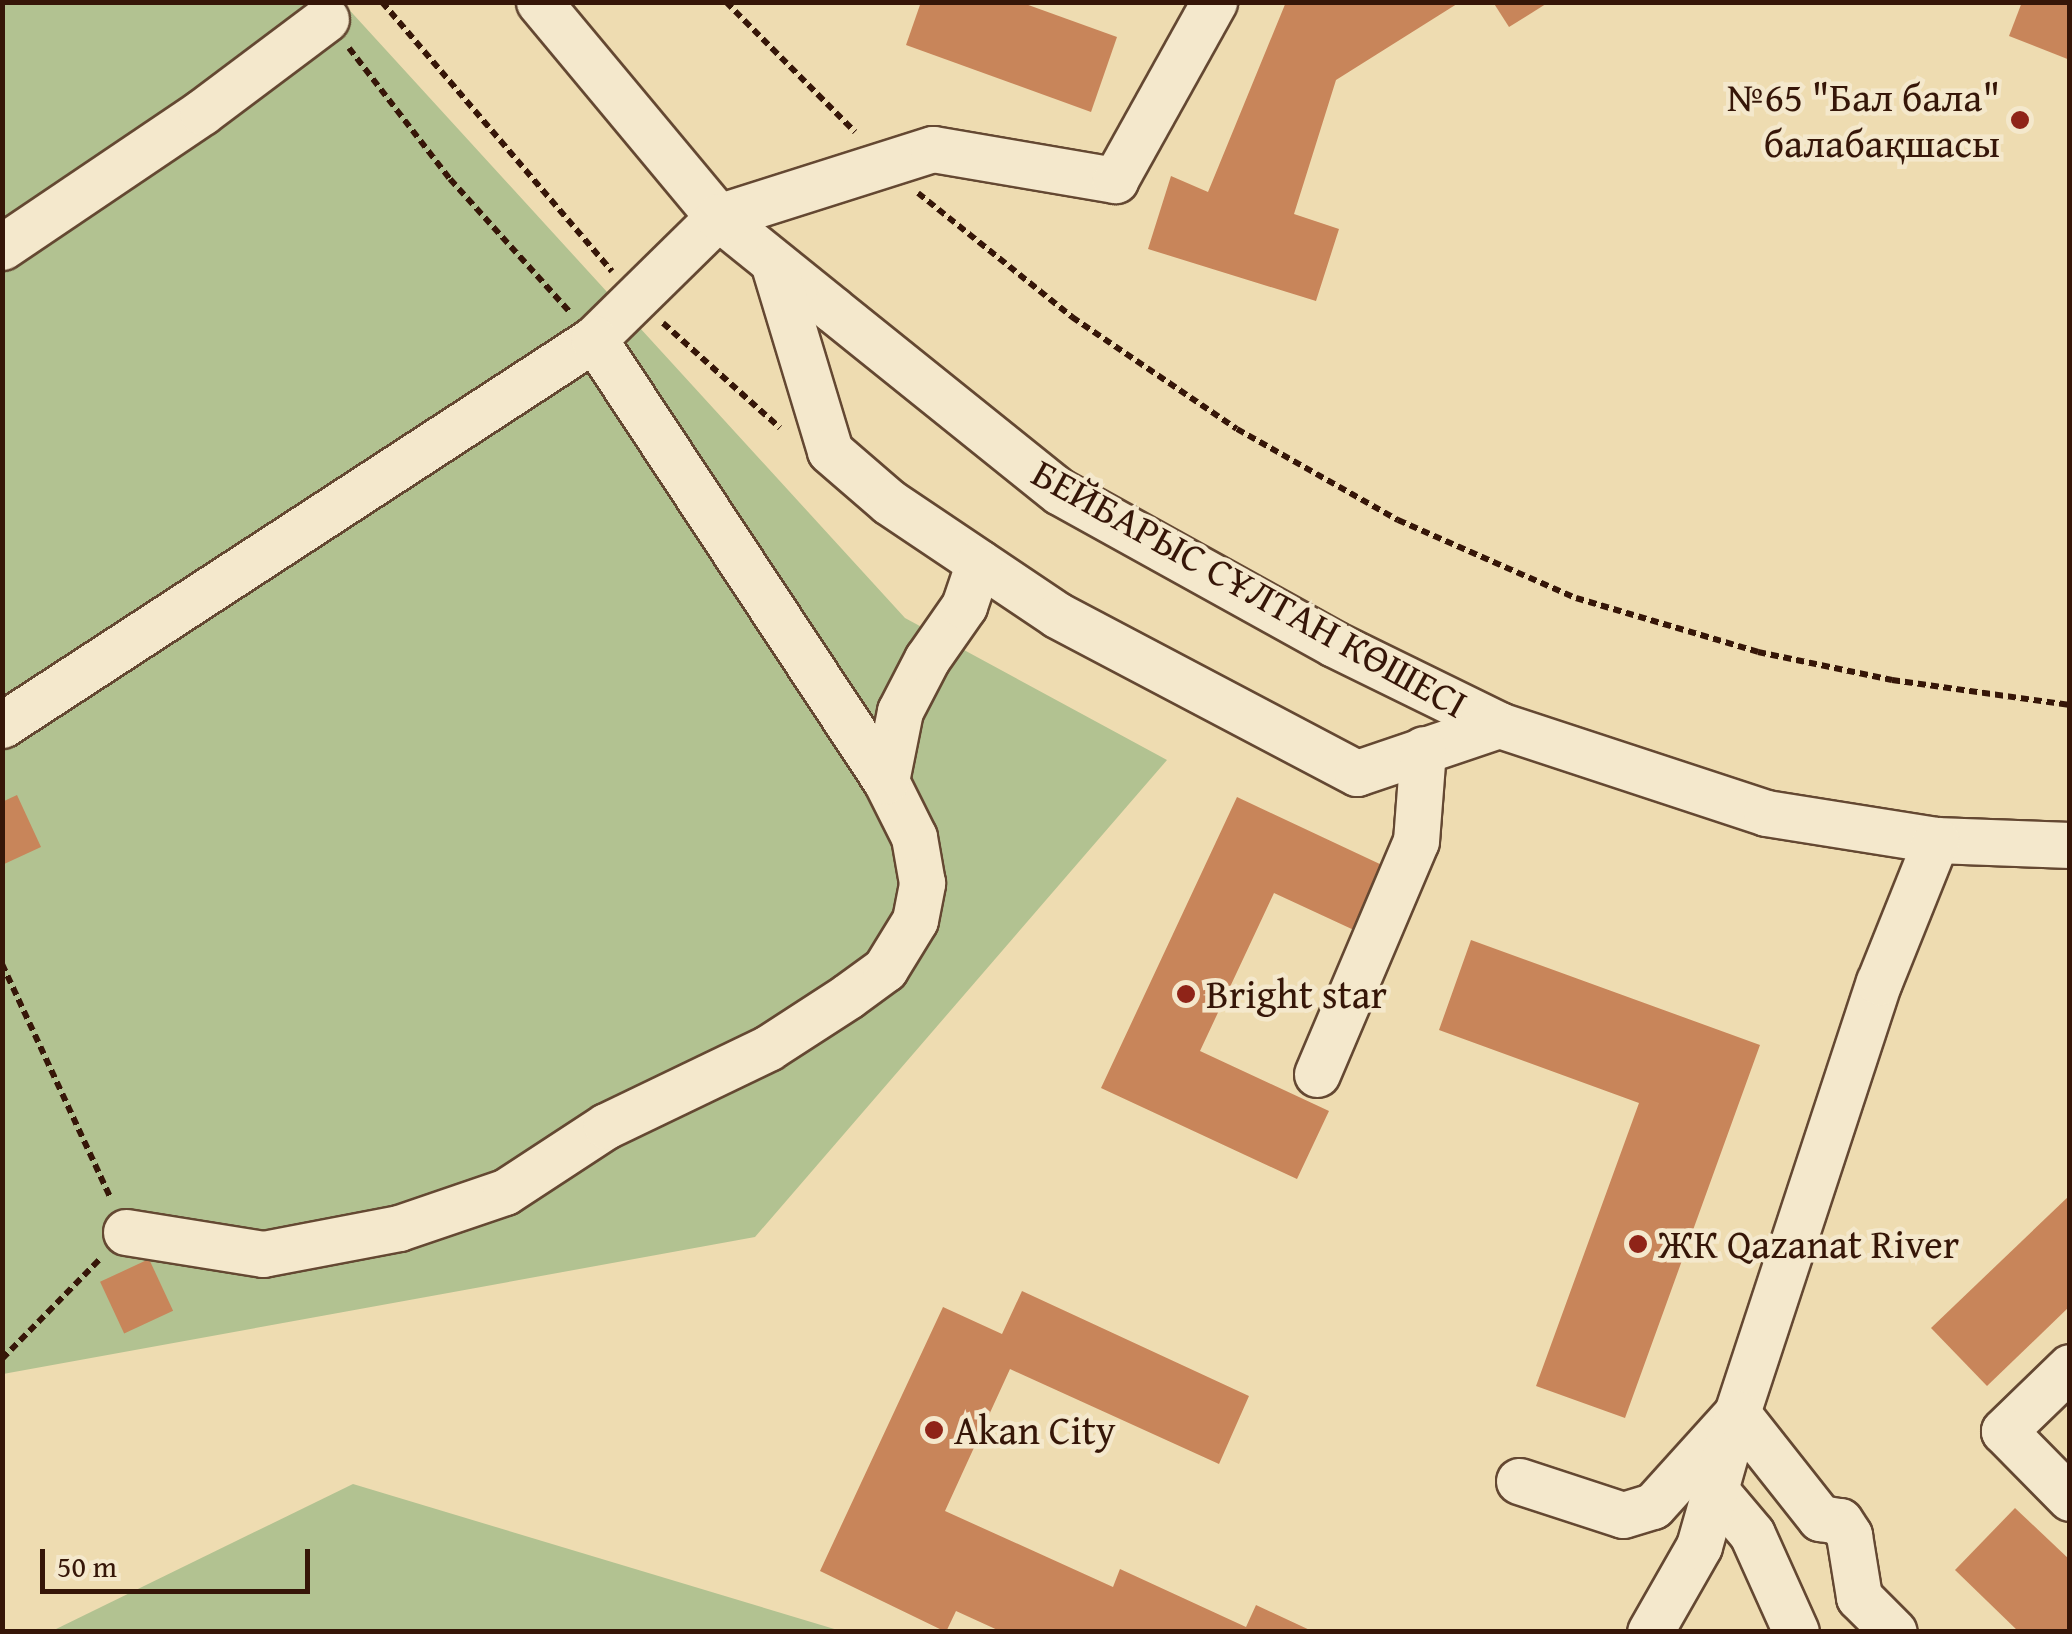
<!DOCTYPE html>
<html>
<head>
<meta charset="utf-8">
<style>
  body { margin:0 }
  #map { position:relative; width:2072px; height:1634px; overflow:hidden; background:#eedcb1; font-family:"Gentium Book Plus",serif }
  div>[style] { position:absolute }
  .green>* { inset:0; background:#b2c291 }
  .building>* { inset:0; background:#c8855a; transform-origin:0 0 }
  .path>* { height:6px; margin-top:-3px; transform-origin:0; background:repeating-linear-gradient(90deg,#361608 0 8px,transparent 0 13px) }
  .roads { filter:drop-shadow(2px 0 #644832) drop-shadow(-2px 0 #644832) drop-shadow(0 2px #644832) drop-shadow(0 -2px #644832) }
  .minor>* { height:45px; margin:-22.5px; padding:0 22.5px; transform-origin:22.5px; border-radius:22.5px; background:#f4e8cc }
  .dots>* { width:28px; height:28px; translate:-50% -50%; box-sizing:border-box; border:5px solid #f4e8cc; border-radius:50% }
  span { translate:-50% -50%; white-space:nowrap; text-align:center; line-height:1.15; -webkit-text-stroke:9px #f4e8cc; paint-order:stroke }
  .poi-label { font-size:40px; color:#361608 }
  .right { translate:-100% -50%; text-align:right }
  .left { translate:0 -50%; text-align:left }
  .street-label { font-size:40px; color:#361608 }
  .frame { position:absolute; inset:0; border:5px solid #361608; pointer-events:none }
  .scale { position:absolute; left:40px; top:1549px; width:270px; height:45px; box-sizing:border-box; border:5px solid #361608; border-top:0; padding-left:12px; font-size:30px; line-height:35px; white-space:nowrap; color:#361608; -webkit-text-stroke:8px #f4e8cc; paint-order:stroke }
</style>
</head>
<body>
<div id="map">
  <div class="green">
    <div style="clip-path:polygon(3px 3px,343px 3px,905px 618px,1167px 760px,755px 1237px,3px 1374px)"></div>
    <div style="clip-path:polygon(353px 1484px,841px 1631px,52px 1631px)"></div>
  </div>
  <div class="building">
    <div style="clip-path:polygon(921px 2px,1020px 2px,1117px 37px,1091px 112px,906px 45px)"></div>
    <div style="clip-path:polygon(1286px 2px,1460px 2px,1336px 80px,1294px 214px,1339px 229px,1316px 301px,1148px 249px,1171px 176px,1208px 192px)"></div>
    <div style="clip-path:polygon(1493px 2px,1549px 2px,1509px 27px)"></div>
    <div style="clip-path:polygon(2022px 2px,2070px 2px,2070px 60px,2009px 36px)"></div>
    <div style="clip-path:polygon(17px 795px,41px 847px,2px 865px,2px 802px)"></div>
    <div style="clip-path:polygon(1237px 797px,1399px 873px,1369px 937px,1274px 893px,1200px 1051px,1329px 1111px,1297px 1179px,1101px 1088px)"></div>
    <div style="clip-path:polygon(1471px 940px,1760px 1045px,1625px 1418px,1536px 1386px,1639px 1103px,1439px 1030px)"></div>
    <div style="clip-path:polygon(2070px 1195px,2070px 1306px,1987px 1386px,1931px 1328px)"></div>
    <div style="left:149px;top:1259px;width:57px;height:54px;rotate:65deg"></div>
    <div style="clip-path:polygon(1022px 1291px,1249px 1396px,1219px 1464px,1010px 1369px,945px 1511px,1113px 1587px,1120px 1569px,1246px 1627px,1256px 1605px,1314px 1632px,1002px 1632px,956px 1611px,946px 1632px,820px 1571px,943px 1307px,1002px 1334px)"></div>
    <div style="clip-path:polygon(2015px 1508px,2070px 1560px,2070px 1632px,2019px 1632px,1955px 1570px)"></div>
  </div>
  <div class="path">
    <div style="left:382px;top:2px;width:354px;rotate:49.5deg"></div>
    <div style="left:726px;top:2px;width:183px;rotate:45.2deg"></div>
    <div style="left:349px;top:48px;width:165px;rotate:52.4deg"></div>
    <div style="left:450px;top:179px;width:178px;rotate:48deg"></div>
    <div style="left:918px;top:193px;width:198px;rotate:38.8deg"></div>
    <div style="left:1072px;top:317px;width:199px;rotate:34.2deg"></div>
    <div style="left:1237px;top:429px;width:185px;rotate:29.5deg"></div>
    <div style="left:1398px;top:520px;width:194px;rotate:23.7deg"></div>
    <div style="left:1576px;top:598px;width:190px;rotate:16.5deg"></div>
    <div style="left:1758px;top:652px;width:137px;rotate:11.8deg"></div>
    <div style="left:1892px;top:680px;width:180px;rotate:8deg"></div>
    <div style="left:663px;top:323px;width:157px;rotate:41.9deg"></div>
    <div style="left:2px;top:964px;width:259px;rotate:65.1deg"></div>
    <div style="left:2px;top:1359px;width:141px;rotate:-45.6deg"></div>
  </div>
  <div class="roads">
    <div class="minor">
      <div style="left:539px;top:2px;width:280px;rotate:50.2deg"></div>
      <div style="left:718px;top:217px;width:146px;rotate:38.9deg"></div>
      <div style="left:832px;top:309px;width:292px;rotate:38.8deg"></div>
      <div style="left:1060px;top:492px;width:313px;rotate:29deg"></div>
      <div style="left:1334px;top:644px;width:184px;rotate:26.1deg"></div>
      <div style="left:1499px;top:725px;width:281px;rotate:18.2deg"></div>
      <div style="left:1766px;top:813px;width:172px;rotate:9deg"></div>
      <div style="left:1936px;top:840px;width:134px;rotate:2.1deg"></div>
      <div style="left:2px;top:247px;width:241px;rotate:-34deg"></div>
      <div style="left:202px;top:112px;width:155px;rotate:-36.9deg"></div>
      <div style="left:773px;top:262px;width:197px;rotate:73.2deg"></div>
      <div style="left:830px;top:451px;width:78px;rotate:40.8deg"></div>
      <div style="left:889px;top:502px;width:202px;rotate:33.9deg"></div>
      <div style="left:1057px;top:615px;width:339px;rotate:27.8deg"></div>
      <div style="left:1357px;top:773px;width:150px;rotate:-18.7deg"></div>
      <div style="left:2px;top:725px;width:707px;rotate:-33.11deg"></div>
      <div style="left:594px;top:339px;width:174px;rotate:-44.5deg"></div>
      <div style="left:718px;top:217px;width:225px;rotate:-17.6deg"></div>
      <div style="left:933px;top:149px;width:185px;rotate:9.7deg"></div>
      <div style="left:1115px;top:180px;width:204px;rotate:-60.9deg"></div>
      <div style="left:886px;top:781px;width:71px;rotate:-78.7deg"></div>
      <div style="left:900px;top:711px;width:59px;rotate:-62.6deg"></div>
      <div style="left:927px;top:659px;width:65px;rotate:-55.1deg"></div>
      <div style="left:964px;top:606px;width:46px;rotate:-71.2deg"></div>
      <div style="left:1317px;top:1074px;width:253px;rotate:-67deg"></div>
      <div style="left:1416px;top:841px;width:92px;rotate:-85.6deg"></div>
      <div style="left:126px;top:1232px;width:139px;rotate:9.1deg"></div>
      <div style="left:263px;top:1254px;width:138px;rotate:-10.8deg"></div>
      <div style="left:399px;top:1228px;width:112px;rotate:-18.8deg"></div>
      <div style="left:505px;top:1192px;width:121px;rotate:-33.2deg"></div>
      <div style="left:606px;top:1126px;width:180px;rotate:-25.7deg"></div>
      <div style="left:768px;top:1048px;width:95px;rotate:-33deg"></div>
      <div style="left:848px;top:996px;width:46px;rotate:-36.1deg"></div>
      <div style="left:885px;top:969px;width:57px;rotate:-58.5deg"></div>
      <div style="left:915px;top:920px;width:38px;rotate:-79deg"></div>
      <div style="left:922px;top:883px;width:47px;rotate:-99.9deg"></div>
      <div style="left:914px;top:837px;width:63px;rotate:-116.6deg"></div>
      <div style="left:886px;top:781px;width:530px;rotate:-123.45deg"></div>
      <div style="left:2070px;top:1367px;width:92px;rotate:135.9deg"></div>
      <div style="left:2004px;top:1431px;width:94px;rotate:45.4deg"></div>
      <div style="left:1519px;top:1481px;width:109px;rotate:18.1deg"></div>
      <div style="left:1623px;top:1515px;width:31px;rotate:-17deg"></div>
      <div style="left:1653px;top:1506px;width:125px;rotate:-47.9deg"></div>
      <div style="left:1737px;top:1413px;width:454px;rotate:-71.8deg"></div>
      <div style="left:1879px;top:982px;width:153px;rotate:-68.1deg"></div>
      <div style="left:1715px;top:1490px;width:57px;rotate:49.9deg"></div>
      <div style="left:1752px;top:1534px;width:107px;rotate:65.8deg"></div>
      <div style="left:1650px;top:1632px;width:99px;rotate:-60.3deg"></div>
      <div style="left:1699px;top:1546px;width:138px;rotate:-74.1deg"></div>
      <div style="left:1737px;top:1413px;width:134px;rotate:51.7deg"></div>
      <div style="left:1820px;top:1518px;width:20px;rotate:9deg"></div>
      <div style="left:1840px;top:1521px;width:17px;rotate:57deg"></div>
      <div style="left:1849px;top:1535px;width:63px;rotate:80.8deg"></div>
      <div style="left:1859px;top:1597px;width:49px;rotate:45deg"></div>
    </div>
  </div>
  <div class="dots">
    <div style="left:2020px;top:120px;background:#8f2418"></div>
    <div style="left:1186px;top:994px;background:#8f2418"></div>
    <div style="left:1638px;top:1244px;background:#8f2418"></div>
    <div style="left:934px;top:1430px;background:#8f2418"></div>
  </div>
  <div class="poi-label">
    <span class="right" style="left:2000px;top:120px">№65 "Бал бала"<br>балабақшасы</span>
    <span class="left" style="left:1206px;top:994px">Bright star</span>
    <span class="left" style="left:1658px;top:1244px">ЖК Qazanat River</span>
    <span class="left" style="left:954px;top:1430px">Akan City</span>
  </div>
  <div class="street-label">
    <span style="left:1250px;top:588px;rotate:29deg">БЕЙБАРЫС СҰЛТАН КӨШЕСІ</span>
  </div>
  <div class="frame"></div>
  <div class="scale">50 m</div>
</div>
</body>
</html>
